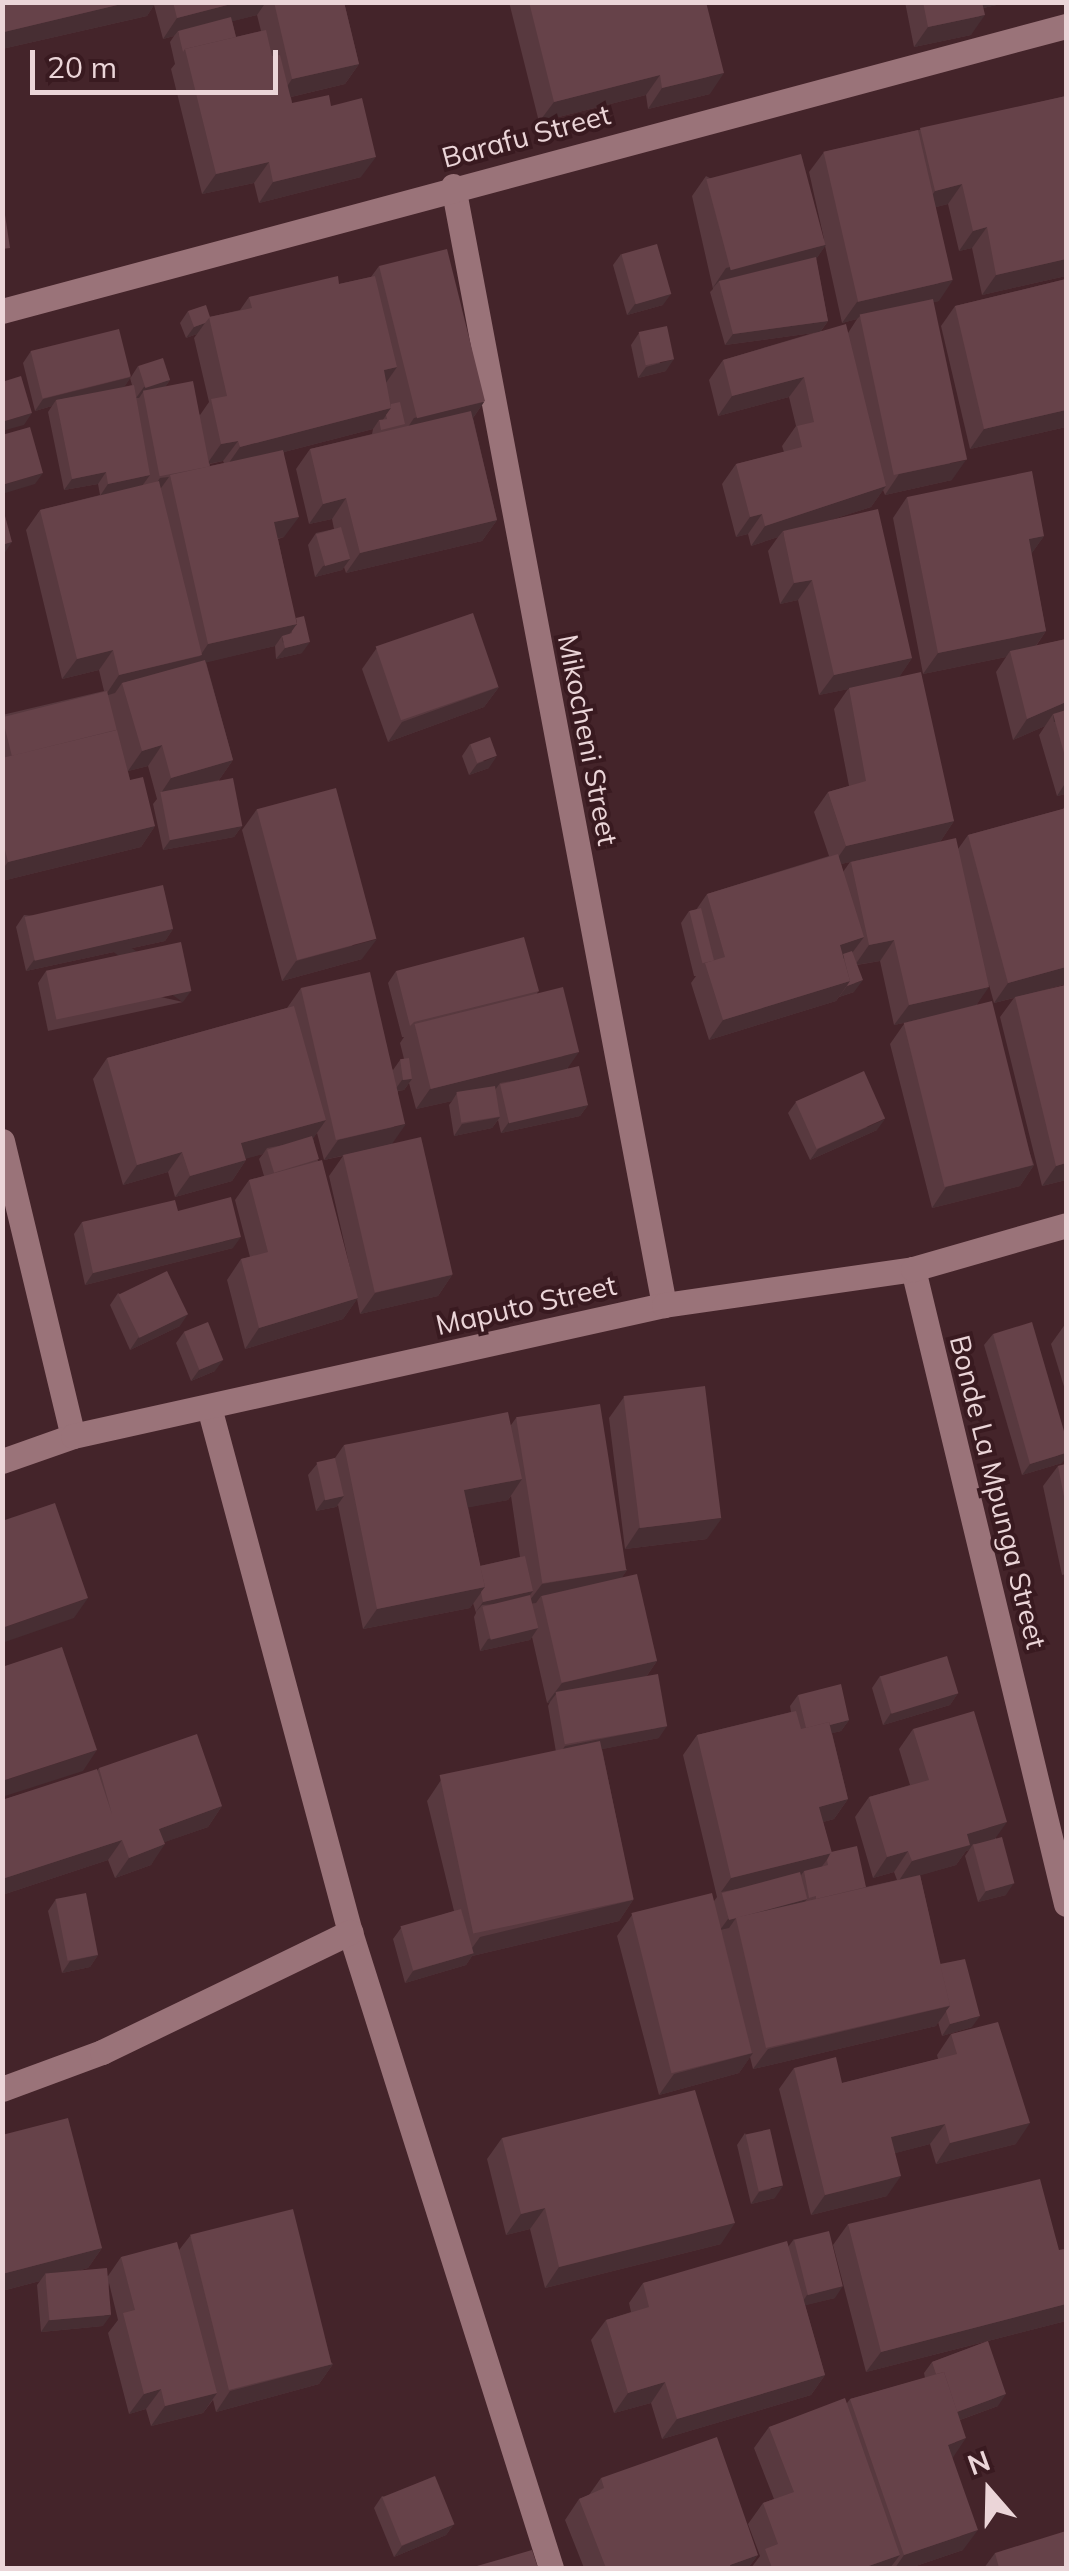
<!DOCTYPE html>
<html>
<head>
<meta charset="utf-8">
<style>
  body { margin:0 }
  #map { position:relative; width:1069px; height:2571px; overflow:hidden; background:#44242a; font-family:Mulish,sans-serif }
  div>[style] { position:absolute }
  .minor>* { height:25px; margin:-12.5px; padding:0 12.5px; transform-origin:12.5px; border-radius:12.5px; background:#9a7379 }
  .wall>* { inset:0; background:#58393f }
  .shaded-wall>* { inset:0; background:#472e33; transform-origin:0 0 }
  .building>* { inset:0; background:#664249; transform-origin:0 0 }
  span { translate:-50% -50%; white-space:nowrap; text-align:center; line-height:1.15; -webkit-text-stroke:8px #391a20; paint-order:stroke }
  .street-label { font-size:28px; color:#ebd5d8 }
  .frame { position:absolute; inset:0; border:5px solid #ebd5d8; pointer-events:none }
  .north { position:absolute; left:939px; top:2441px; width:100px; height:100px; -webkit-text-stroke:8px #391a20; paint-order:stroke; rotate:340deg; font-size:28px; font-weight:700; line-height:40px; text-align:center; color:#ebd5d8 }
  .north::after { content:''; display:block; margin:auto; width:35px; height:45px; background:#ebd5d8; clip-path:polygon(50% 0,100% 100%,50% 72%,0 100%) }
  .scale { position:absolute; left:30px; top:50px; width:248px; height:45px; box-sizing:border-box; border:5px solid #ebd5d8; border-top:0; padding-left:12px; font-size:30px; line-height:35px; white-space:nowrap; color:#ebd5d8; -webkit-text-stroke:8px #391a20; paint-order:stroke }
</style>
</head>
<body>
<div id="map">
  <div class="minor">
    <div style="left:453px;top:186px;width:1139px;rotate:79.32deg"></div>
    <div style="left:2px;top:311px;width:1102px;rotate:-15deg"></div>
    <div style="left:2px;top:1141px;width:303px;rotate:76.5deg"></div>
    <div style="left:913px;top:1269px;width:653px;rotate:76.45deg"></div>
    <div style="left:209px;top:1407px;width:544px;rotate:74.97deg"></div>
    <div style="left:350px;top:1932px;width:667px;rotate:72.46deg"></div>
    <div style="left:2px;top:1461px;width:75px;rotate:-19.4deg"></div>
    <div style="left:73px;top:1436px;width:605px;rotate:-12.5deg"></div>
    <div style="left:664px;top:1305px;width:252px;rotate:-8.2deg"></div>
    <div style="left:913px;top:1269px;width:159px;rotate:-16deg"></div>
    <div style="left:2px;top:2089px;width:107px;rotate:-20.3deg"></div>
    <div style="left:102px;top:2052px;width:276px;rotate:-25.8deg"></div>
  </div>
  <div class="wall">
    <div style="clip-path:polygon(evenodd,2px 2px,344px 2px,359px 64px,345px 84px,291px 97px,292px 103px,331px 106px,361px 177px,259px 203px,254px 183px,202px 194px,171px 69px,175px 64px,170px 42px,174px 36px,163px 39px,154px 5px,147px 16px,2px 49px,2px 2px,257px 15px,261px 31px,236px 37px,232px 21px,257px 15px)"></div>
    <div style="clip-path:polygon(509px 2px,706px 2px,710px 94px,648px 109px,646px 95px,539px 122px)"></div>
    <div style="clip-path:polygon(905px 2px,1010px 2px,983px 8px,971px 35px,914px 47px)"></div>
    <div style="clip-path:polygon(evenodd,1066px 96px,1066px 276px,982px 295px,972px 248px,959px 251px,948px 204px,936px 207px,939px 301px,933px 302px,952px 480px,885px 495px,883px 490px,871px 507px,830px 520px,912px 658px,899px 677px,954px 821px,940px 842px,958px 849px,968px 835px,1063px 809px,1066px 804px,1066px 984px,1037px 992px,1066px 985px,1066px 1180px,1042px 1186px,1000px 1017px,1014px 998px,994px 1003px,989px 985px,977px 1004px,1034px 1165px,1020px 1186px,932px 1208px,890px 1044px,904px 1024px,922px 1019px,894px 1025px,880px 961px,857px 965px,854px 992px,839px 997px,836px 1001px,709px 1040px,691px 983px,696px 976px,694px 976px,681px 923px,689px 911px,696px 910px,707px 894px,829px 856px,814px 812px,828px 792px,849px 786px,834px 709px,848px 689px,819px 695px,798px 600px,780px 604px,768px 551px,778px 537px,751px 546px,748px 534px,736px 537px,722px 484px,736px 464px,784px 452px,782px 446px,796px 426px,789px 397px,718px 416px,709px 380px,723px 360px,813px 333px,725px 345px,710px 292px,713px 289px,692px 196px,706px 176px,824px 239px,809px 172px,824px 152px,1066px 96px,825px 246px,842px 323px,857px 319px,848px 333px,821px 331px,828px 321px,816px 259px,825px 246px,1066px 96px,850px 862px,843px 872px,841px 864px,850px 862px)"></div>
    <div style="clip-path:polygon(621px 254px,663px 305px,627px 315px,613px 265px)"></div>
    <div style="clip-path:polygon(evenodd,379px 266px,484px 402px,473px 418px,497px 520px,482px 541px,346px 573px,344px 567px,342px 570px,315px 577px,308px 545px,316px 533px,334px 529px,332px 519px,309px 524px,296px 469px,310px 449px,372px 434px,373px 429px,284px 452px,284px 537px,278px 539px,302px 653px,276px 659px,275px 646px,206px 662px,233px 760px,219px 780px,242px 826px,234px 837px,163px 850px,153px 804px,157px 799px,148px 766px,128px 771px,130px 780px,155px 826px,141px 847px,2px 881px,2px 715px,104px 691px,99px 670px,62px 679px,26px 530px,40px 510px,100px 495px,98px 484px,64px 490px,48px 412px,52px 406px,35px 411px,23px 363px,31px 351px,131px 377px,138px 366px,170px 380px,165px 387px,200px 415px,209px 402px,194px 338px,197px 334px,186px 338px,180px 323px,188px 311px,210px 317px,240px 310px,249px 297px,339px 284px,371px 277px,379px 266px,130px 378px,132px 385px,124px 387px,130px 378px,379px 266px,223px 461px,224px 463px,210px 466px,210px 464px,223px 461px)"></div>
    <div style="clip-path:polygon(1066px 279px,1066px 427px,970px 449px,941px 326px,955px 306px)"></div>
    <div style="clip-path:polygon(639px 333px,666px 371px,638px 378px,631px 345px)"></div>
    <div style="clip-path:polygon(907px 497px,1044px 536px,1031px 554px,1046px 631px,1036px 646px,1066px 639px,1066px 794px,1057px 796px,1039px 735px,1045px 726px,1013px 740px,996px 672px,1006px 657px,923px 674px,893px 518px)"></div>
    <div style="clip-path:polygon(376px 649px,499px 687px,484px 707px,388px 742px,362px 669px)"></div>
    <div style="clip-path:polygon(470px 744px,489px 768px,469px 775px,462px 756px)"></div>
    <div style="clip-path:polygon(257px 809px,362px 959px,282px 981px,242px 830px)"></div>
    <div style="clip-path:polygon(24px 915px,173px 929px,165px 941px,26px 971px,16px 927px)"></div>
    <div style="clip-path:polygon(46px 971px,183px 1002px,48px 1031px,38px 983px)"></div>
    <div style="clip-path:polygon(evenodd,396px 971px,539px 991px,537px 993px,568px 1068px,588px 1105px,580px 1116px,501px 1133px,498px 1120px,492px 1128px,454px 1136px,449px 1105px,452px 1101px,416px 1109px,409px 1083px,404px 1090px,398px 1091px,392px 1144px,452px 1275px,438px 1296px,360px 1314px,357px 1299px,343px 1319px,245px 1349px,227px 1280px,241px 1259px,250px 1257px,235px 1200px,249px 1180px,264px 1176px,259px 1159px,263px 1154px,246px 1158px,246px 1160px,232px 1181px,175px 1197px,168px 1172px,123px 1185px,93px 1079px,107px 1058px,287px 1008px,301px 988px,393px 1070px,400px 1060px,404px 1059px,400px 1043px,404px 1037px,402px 1037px,388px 983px,396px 971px,317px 1133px,324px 1160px,343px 1156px,329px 1176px,352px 1277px,318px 1161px,313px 1138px,317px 1133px)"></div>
    <div style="clip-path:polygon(796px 1102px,877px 1130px,810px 1160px,788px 1113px)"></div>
    <div style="clip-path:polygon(178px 1211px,233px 1248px,85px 1285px,74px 1234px,82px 1222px)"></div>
    <div style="clip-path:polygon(118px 1293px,180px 1326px,130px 1350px,110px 1305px)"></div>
    <div style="clip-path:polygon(1066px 1323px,1066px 1393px,1051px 1344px)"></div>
    <div style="clip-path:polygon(184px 1332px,215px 1371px,191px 1381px,176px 1343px)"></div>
    <div style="clip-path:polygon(993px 1334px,1062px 1463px,1022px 1475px,984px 1345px)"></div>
    <div style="clip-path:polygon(624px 1397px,707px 1539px,625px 1549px,609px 1418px)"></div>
    <div style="clip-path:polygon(evenodd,516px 1418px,627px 1570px,622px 1577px,657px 1661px,646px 1677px,659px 1738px,602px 1749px,633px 1900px,619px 1921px,472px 1956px,466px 1965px,405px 1983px,393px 1939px,401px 1928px,454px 1911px,427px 1801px,441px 1780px,556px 1752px,548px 1706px,550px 1702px,547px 1703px,532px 1637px,530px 1640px,480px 1651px,474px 1617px,476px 1613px,473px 1603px,470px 1608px,363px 1629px,338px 1505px,336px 1507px,316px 1511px,308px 1475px,317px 1464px,335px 1458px,344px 1445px,511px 1425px,516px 1418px,511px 1496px,520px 1557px,480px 1566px,468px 1507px,508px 1500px,511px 1496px)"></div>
    <div style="clip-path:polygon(1066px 1464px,1066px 1574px,1062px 1575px,1043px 1486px,1058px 1466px)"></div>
    <div style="clip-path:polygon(880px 1676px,958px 1693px,950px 1705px,883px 1725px,872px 1688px)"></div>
    <div style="clip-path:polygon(798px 1695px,849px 1720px,841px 1731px,832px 1733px,848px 1799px,834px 1819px,823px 1822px,831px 1852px,866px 1887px,897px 1880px,894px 1872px,873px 1878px,855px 1817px,869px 1797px,910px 1785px,899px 1749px,913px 1729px,996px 1838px,1006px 1895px,978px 1902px,965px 1856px,969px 1850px,966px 1851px,956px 1865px,920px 1875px,940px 1964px,972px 2027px,942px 2036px,938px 2022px,936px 2026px,753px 2069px,750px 2057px,739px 2073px,659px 2095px,617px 1936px,632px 1915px,714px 1901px,717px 1897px,683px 1755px,697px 1735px,791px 1712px,790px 1706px)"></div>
    <div style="clip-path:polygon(99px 1768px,222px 1806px,208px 1827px,164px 1842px,151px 1865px,115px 1878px,108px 1860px,2px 1895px,2px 1800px,97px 1771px)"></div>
    <div style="clip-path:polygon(56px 1899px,98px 1955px,90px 1967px,62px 1973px,48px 1911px)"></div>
    <div style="clip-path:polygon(951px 2034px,1016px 2144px,936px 2164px,930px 2144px,895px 2153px,887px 2196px,811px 2215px,779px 2089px,794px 2068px,842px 2083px,938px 2059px,937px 2055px)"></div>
    <div style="clip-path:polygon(745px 2133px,775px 2198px,751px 2204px,737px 2145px)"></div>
    <div style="clip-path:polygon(2px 2135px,102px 2248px,88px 2268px,77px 2271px,108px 2276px,121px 2257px,179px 2250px,190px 2236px,333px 2364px,319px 2384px,216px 2412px,213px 2400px,203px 2413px,151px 2426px,146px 2409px,129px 2414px,108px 2333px,118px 2320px,109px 2283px,103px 2326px,41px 2332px,37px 2285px,40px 2281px,2px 2291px)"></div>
    <div style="clip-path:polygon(502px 2138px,721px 2244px,545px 2288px,530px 2229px,506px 2235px,487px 2159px)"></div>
    <div style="clip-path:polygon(848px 2224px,1059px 2250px,1066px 2249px,1066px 2321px,988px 2341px,998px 2406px,960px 2420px,952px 2458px,963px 2550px,910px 2568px,751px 2568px,760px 2556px,748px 2524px,763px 2503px,774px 2499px,754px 2448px,769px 2427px,847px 2403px,850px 2399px,925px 2378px,924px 2373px,932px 2362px,988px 2341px,866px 2372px,833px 2245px)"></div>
    <div style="clip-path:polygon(794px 2239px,835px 2298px,805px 2305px,825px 2375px,811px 2395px,662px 2439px,651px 2403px,614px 2413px,591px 2340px,606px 2320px,631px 2312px,629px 2303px,643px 2283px,788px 2247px)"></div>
    <div style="clip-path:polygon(601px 2478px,758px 2555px,748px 2568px,584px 2568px,565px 2520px,579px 2499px,589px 2495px)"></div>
    <div style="clip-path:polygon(382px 2496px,454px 2524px,446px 2535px,394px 2557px,374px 2508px)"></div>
    <div style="clip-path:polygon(995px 2553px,1066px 2568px,984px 2568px)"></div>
  </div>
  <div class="shaded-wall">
    <div style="clip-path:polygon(130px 2px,156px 2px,147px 16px,2px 49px,2px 35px,4px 32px)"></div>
    <div style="clip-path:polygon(239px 2px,266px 2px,257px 15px,179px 35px,178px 31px,174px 36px,163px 39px,177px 18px)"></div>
    <div style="clip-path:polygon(972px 2px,1010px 2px,965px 12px)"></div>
    <div style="clip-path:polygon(985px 15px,971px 35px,914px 47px,928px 27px)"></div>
    <div style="clip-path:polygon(359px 64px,345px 84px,278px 100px,292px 79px)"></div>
    <div style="clip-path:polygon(724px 73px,710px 94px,648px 109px,662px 88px)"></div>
    <div style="clip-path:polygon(660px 75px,646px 95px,539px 122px,554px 102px)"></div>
    <div style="clip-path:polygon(376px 157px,361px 177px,259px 203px,273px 182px)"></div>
    <div style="clip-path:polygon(269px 162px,254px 183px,202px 194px,216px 174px)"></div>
    <div style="clip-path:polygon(962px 184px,948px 204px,921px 211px,935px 191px)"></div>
    <div style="clip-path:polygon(987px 227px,972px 248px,959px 251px,973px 231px)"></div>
    <div style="clip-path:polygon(826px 245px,811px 266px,719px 281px,712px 289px,726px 268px)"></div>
    <div style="clip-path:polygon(1066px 259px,1066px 276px,982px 295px,996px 275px)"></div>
    <div style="clip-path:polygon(953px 280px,939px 301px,861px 318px,860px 316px,857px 319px,842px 323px,857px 302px)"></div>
    <div style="clip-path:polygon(671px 294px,663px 305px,627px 315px,635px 304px)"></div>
    <div style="clip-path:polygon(828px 321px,820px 332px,725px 345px,733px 334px)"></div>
    <div style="clip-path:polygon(205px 323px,197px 334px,186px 338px,194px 327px)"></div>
    <div style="clip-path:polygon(674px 359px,666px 371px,638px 378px,646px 367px)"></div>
    <div style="clip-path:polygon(397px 367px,383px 387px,384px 370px)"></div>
    <div style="clip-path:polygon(131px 377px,123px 389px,56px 400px,52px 406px,35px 411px,43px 399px)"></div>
    <div style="clip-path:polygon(804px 377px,789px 397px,718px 416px,732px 396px)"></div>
    <div style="clip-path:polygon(170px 380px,162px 392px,143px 392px,139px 398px,136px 398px,144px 387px)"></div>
    <div style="clip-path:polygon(484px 402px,470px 422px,400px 439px,414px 418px)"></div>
    <div style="clip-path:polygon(391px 408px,380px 424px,379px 420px,373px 429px,226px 467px,240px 447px)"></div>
    <div style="clip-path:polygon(1066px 410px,1066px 427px,970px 449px,984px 429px)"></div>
    <div style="clip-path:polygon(32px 413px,24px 425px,2px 431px,2px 422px)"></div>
    <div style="clip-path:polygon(238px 441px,223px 461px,207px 464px,221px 444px)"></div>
    <div style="clip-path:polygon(966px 460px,952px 480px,885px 495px,899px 474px)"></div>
    <div style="clip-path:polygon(106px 472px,98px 484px,64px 490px,72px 479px)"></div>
    <div style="clip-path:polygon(43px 473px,35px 484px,2px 494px,2px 485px)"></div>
    <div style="clip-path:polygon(150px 475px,142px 486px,100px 496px,108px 484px)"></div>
    <div style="clip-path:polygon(169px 477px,161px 488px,152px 490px,160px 478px)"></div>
    <div style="clip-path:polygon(886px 486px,871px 507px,784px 535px,783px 531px,778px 537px,751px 546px,765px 526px)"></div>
    <div style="clip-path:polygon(346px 498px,332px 519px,309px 524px,323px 504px)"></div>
    <div style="clip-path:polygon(762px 514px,748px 534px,736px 537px,750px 517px)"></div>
    <div style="clip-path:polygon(299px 517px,284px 537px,260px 542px,274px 522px)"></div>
    <div style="clip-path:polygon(497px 520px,482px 541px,346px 573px,360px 553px)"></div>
    <div style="clip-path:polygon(1044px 536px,1029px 557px,1029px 539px)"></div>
    <div style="clip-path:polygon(12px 542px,4px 554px,2px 554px,2px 545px)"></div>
    <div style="clip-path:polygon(350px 559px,342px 570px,315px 577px,323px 566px)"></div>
    <div style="clip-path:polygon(812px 580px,798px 600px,780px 604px,794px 583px)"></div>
    <div style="clip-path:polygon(297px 624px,283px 643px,282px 636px,275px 646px,122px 683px,115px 693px,105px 696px,119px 675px,200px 656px,208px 644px)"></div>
    <div style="clip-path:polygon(1046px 631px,1032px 651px,1010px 651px,1006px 657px,923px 674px,938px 653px)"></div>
    <div style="clip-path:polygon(310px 642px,302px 653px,276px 659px,285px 648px)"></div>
    <div style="clip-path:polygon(113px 650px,99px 670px,62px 679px,77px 659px)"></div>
    <div style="clip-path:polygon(912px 658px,898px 679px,819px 695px,834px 675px)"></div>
    <div style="clip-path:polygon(499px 687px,484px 707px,388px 742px,402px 722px)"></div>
    <div style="clip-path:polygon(1066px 702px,1066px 719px,1054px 722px,1053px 714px,1045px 726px,1013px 740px,1027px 719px)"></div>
    <div style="clip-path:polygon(162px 745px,148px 766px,128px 771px,142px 751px)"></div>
    <div style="clip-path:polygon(497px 756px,489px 768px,469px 775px,477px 764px)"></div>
    <div style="clip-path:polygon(233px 760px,219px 780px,161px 793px,157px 799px,171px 778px)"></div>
    <div style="clip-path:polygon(1066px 782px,1066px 794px,1057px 796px)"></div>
    <div style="clip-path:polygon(954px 821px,940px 842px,832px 866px,846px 846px)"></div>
    <div style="clip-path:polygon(155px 826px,141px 847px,2px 881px,2px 870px,8px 862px)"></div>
    <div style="clip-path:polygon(242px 826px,234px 837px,163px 850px,171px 839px)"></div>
    <div style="clip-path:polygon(173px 929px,165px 941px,26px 971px,34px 960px)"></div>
    <div style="clip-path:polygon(864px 937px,849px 957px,838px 961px,840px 945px)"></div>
    <div style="clip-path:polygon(377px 939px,362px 959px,282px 981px,296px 961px)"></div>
    <div style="clip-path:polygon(894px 940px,880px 961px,855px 965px,869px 945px)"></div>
    <div style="clip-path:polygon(1066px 967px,1066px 984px,994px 1003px,1008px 983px)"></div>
    <div style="clip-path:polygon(863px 980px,854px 992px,839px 997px,847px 986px)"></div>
    <div style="clip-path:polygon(850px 981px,836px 1001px,709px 1040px,723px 1020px)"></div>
    <div style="clip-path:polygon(989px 987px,975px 1007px,894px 1025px,909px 1005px)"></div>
    <div style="left:191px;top:991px;width:14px;height:138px;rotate:126deg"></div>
    <div style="clip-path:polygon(579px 1052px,565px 1072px,500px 1083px,495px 1090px,457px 1093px,452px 1101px,416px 1109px,430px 1089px)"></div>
    <div style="clip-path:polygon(412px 1079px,404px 1090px,394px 1091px,402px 1080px)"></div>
    <div style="clip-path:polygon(588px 1105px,580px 1116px,501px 1133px,509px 1122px)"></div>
    <div style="clip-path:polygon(500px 1117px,492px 1128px,454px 1136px,462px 1124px)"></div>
    <div style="clip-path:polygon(885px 1119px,877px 1130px,810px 1160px,818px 1149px)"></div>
    <div style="clip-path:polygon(326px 1120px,312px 1140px,267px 1148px,263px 1154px,227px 1164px,241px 1143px)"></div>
    <div style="clip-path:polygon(406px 1124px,392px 1144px,324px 1160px,338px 1140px)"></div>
    <div style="clip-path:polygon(182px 1152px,168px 1172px,123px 1185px,137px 1165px)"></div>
    <div style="clip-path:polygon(246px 1160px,232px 1181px,175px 1197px,190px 1176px)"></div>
    <div style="clip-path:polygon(1066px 1163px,1066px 1180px,1042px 1186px,1056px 1166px)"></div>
    <div style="clip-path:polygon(1034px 1165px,1020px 1186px,932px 1208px,946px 1187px)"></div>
    <div style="clip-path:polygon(241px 1237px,233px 1248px,85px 1285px,93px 1273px)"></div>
    <div style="clip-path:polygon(452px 1275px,438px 1296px,360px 1314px,375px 1293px)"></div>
    <div style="clip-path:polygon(358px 1298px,343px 1319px,245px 1349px,259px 1328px)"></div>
    <div style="clip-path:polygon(188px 1314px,180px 1326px,130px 1350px,138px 1338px)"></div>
    <div style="clip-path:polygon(223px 1360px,215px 1371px,191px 1381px,199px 1370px)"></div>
    <div style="clip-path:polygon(1066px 1453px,1066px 1458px,1062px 1463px,1022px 1475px,1030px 1464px)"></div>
    <div style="clip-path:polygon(522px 1479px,508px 1500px,450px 1511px,464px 1490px)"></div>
    <div style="clip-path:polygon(344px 1496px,336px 1507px,316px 1511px,324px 1500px)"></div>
    <div style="clip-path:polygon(722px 1518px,707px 1539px,625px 1549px,639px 1528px)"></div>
    <div style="clip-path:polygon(627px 1570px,613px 1591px,541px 1596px,536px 1603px,527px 1604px,542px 1584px)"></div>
    <div style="clip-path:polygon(485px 1587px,470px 1608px,363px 1629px,377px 1609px)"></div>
    <div style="clip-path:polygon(533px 1591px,525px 1602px,482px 1605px,475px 1613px,483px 1602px)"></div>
    <div style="clip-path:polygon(88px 1598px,74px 1618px,2px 1643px,2px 1628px)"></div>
    <div style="clip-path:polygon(538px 1628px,530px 1640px,480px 1651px,488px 1639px)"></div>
    <div style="clip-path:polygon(657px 1661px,643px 1681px,556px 1694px,550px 1702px,547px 1703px,562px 1683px)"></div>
    <div style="clip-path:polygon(958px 1693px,950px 1705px,883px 1725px,891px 1713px)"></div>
    <div style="clip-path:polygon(849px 1720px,841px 1731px,799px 1742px,807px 1731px)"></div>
    <div style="clip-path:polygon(667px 1726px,659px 1738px,557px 1758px,565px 1746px)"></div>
    <div style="clip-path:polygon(97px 1750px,83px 1771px,2px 1797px,2px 1781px)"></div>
    <div style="clip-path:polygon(848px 1799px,834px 1819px,805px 1827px,819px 1807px)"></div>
    <div style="clip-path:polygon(222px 1806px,208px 1827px,145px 1849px,159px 1829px)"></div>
    <div style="clip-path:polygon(1007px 1822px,992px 1843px,973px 1844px,969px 1850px,966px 1851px,956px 1865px,898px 1882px,912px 1861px,967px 1834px)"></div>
    <div style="clip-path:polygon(122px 1840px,108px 1860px,2px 1895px,2px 1879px)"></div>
    <div style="clip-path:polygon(165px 1844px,151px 1865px,115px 1878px,129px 1858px)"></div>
    <div style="clip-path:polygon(908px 1851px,894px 1872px,873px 1878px,887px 1857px)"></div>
    <div style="clip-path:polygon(832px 1853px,817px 1873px,804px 1871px,799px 1878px,721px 1892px,731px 1878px)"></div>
    <div style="clip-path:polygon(1014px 1883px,1006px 1895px,978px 1902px,986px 1891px)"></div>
    <div style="clip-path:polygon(807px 1899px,799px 1910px,736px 1918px,729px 1928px,720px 1930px,728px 1919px)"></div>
    <div style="clip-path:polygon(633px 1900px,619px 1921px,472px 1956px,466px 1965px,405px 1983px,413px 1971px,467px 1955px,480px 1937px)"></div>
    <div style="clip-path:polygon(98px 1955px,90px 1967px,62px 1973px,70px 1961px)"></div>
    <div style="clip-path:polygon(950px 2006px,936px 2026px,753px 2069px,768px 2049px)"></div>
    <div style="clip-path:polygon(980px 2016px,972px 2027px,942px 2036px,950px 2024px)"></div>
    <div style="clip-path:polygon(753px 2053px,739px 2073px,659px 2095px,674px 2074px)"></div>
    <div style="clip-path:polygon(1030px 2123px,1016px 2144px,936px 2164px,950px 2143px)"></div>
    <div style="clip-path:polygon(945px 2124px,930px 2144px,877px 2158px,891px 2137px)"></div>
    <div style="clip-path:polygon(901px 2176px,887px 2196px,811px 2215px,825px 2195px)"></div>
    <div style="clip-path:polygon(783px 2186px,775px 2198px,751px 2204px,759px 2192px)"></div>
    <div style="clip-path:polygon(545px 2208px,530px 2229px,506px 2235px,521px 2214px)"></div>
    <div style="clip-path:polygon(735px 2223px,721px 2244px,545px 2288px,559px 2267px)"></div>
    <div style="clip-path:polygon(102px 2248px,88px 2268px,46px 2279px,45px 2274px,40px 2281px,2px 2291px,2px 2274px)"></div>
    <div style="clip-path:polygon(843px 2286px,835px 2298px,799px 2307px,807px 2295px)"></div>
    <div style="clip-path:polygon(1066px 2304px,1066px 2321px,866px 2372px,881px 2352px)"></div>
    <div style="clip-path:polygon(111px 2315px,103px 2326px,41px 2332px,49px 2320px)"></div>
    <div style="clip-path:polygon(333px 2364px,319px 2384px,216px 2412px,230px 2391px)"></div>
    <div style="clip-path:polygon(825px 2375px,811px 2395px,662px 2439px,677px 2419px)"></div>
    <div style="clip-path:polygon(665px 2382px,651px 2403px,614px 2413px,628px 2393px)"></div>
    <div style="clip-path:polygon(161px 2389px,146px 2409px,129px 2414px,144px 2394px)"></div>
    <div style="clip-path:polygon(217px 2393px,203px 2413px,151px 2426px,165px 2406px)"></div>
    <div style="clip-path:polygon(1006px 2394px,998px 2406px,943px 2426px,951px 2414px)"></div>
    <div style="clip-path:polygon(966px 2438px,952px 2459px,948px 2445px)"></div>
    <div style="clip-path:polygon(454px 2524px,446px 2535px,394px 2557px,402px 2546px)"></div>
    <div style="clip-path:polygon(978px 2530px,963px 2550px,910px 2568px,895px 2568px,904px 2555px)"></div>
    <div style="clip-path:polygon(758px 2555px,748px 2568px,727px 2568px,730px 2565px)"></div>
    <div style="clip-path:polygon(900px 2555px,890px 2568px,863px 2568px)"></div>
  </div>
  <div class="building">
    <div style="clip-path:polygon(2px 2px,130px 2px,4px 32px,2px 24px)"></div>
    <div style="clip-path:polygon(173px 2px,239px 2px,177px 18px)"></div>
    <div style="clip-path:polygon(274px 2px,344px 2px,359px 64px,292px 79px)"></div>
    <div style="clip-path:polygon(529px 2px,706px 2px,724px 73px,662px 88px,660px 75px,554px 102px)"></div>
    <div style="clip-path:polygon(923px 2px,982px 2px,985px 15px,928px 27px)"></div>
    <div style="clip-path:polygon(231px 17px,236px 37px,185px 49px,183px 52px,178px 31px)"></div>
    <div style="clip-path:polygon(266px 30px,272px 56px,280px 55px,292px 103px,329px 95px,331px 106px,362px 98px,376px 157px,273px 182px,269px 162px,216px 174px,185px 49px)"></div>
    <div style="clip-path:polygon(1066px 96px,1066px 259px,996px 275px,987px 227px,973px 231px,962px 184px,935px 191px,920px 128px)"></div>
    <div style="left:918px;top:130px;width:154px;height:97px;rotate:77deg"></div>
    <div style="left:801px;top:154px;width:94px;height:98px;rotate:75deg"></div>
    <div style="clip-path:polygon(2px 195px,10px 248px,2px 249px)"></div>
    <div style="left:657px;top:244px;width:52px;height:37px;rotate:74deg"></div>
    <div style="left:447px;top:249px;width:157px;height:70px;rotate:76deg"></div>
    <div style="clip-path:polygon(816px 257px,828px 321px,733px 334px,719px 281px)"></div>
    <div style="clip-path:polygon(338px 276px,339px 284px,375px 276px,397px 367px,384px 370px,391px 408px,240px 447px,238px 441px,221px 444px,211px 399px,227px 396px,209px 317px,252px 308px,249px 297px)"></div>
    <div style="clip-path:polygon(1066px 279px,1066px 410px,984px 429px,955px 306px)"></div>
    <div style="left:933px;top:299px;width:164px;height:75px;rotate:78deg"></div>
    <div style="clip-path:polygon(206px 305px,210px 317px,205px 323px,194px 327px,188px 311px)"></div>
    <div style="clip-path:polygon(846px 324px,886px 486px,765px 526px,762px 514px,750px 517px,736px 464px,802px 447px,797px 426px,814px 422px,804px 377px,732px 396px,723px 360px)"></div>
    <div style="left:667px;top:326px;width:34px;height:29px;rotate:78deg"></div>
    <div style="left:119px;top:329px;width:49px;height:91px;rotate:76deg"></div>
    <div style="left:163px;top:358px;width:23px;height:26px;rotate:72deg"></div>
    <div style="clip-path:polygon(21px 376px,32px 413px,2px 422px,2px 382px)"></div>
    <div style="left:193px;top:381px;width:87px;height:51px;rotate:79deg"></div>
    <div style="clip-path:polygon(134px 385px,150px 475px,108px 484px,106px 472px,72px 479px,56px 400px)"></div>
    <div style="clip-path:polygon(400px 402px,405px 424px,381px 430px,379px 420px,387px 419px,386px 415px,391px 408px,391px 404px)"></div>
    <div style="clip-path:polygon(471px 411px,497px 520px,360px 553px,346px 498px,323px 504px,310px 449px)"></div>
    <div style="clip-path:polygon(30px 427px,43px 473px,2px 485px,2px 435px)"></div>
    <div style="clip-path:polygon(283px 450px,299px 517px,274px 522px,297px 624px,208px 644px,170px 475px)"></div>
    <div style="clip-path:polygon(1032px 471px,1044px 536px,1029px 539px,1046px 631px,938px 653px,907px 497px)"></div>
    <div style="clip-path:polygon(159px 481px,202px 655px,119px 675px,113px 650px,77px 659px,40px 510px)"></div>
    <div style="clip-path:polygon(878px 509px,912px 658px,834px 675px,812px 580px,794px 583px,783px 531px)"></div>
    <div style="clip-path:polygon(2px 516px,5px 516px,12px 542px,2px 545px)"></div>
    <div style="left:341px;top:527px;width:33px;height:26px;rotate:74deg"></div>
    <div style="left:473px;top:613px;width:78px;height:103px;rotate:71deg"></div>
    <div style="clip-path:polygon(304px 616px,310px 642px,285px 648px,282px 636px,292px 633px,292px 631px,297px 624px,296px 618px)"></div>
    <div style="clip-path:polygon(1066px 639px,1066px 702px,1027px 719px,1010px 651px)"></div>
    <div style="clip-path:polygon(205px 660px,233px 760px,171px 778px,162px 745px,142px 751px,122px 683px)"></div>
    <div style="clip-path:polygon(921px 672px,954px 821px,846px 846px,828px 792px,866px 781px,849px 688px)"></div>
    <div style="left:107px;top:691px;width:40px;height:108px;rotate:76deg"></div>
    <div style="clip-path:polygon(1066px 710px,1066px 760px,1053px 714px)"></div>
    <div style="clip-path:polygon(117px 730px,130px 780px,143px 777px,155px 826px,8px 862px,2px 838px,2px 758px)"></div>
    <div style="left:490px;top:737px;width:20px;height:21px;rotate:70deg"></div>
    <div style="left:233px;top:778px;width:49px;height:74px;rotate:79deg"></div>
    <div style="left:336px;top:788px;width:156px;height:82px;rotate:75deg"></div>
    <div style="clip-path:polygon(1066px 808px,1066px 967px,1008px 983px,968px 835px)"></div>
    <div style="clip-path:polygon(956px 838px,989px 987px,909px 1005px,894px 940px,869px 945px,851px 862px)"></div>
    <div style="clip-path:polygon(838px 854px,864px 937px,840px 945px,850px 981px,723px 1020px,705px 963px,725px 957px,707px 894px)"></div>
    <div style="left:163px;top:885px;width:45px;height:142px;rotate:77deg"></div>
    <div style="left:701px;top:908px;width:54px;height:12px;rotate:76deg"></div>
    <div style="clip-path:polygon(524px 937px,539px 991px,414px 1022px,410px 1026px,396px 971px)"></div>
    <div style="left:181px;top:942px;width:50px;height:138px;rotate:78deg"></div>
    <div style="clip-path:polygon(852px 951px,863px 980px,847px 986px,850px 981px,843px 954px)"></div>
    <div style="left:370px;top:972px;width:156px;height:71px;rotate:77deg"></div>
    <div style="clip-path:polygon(1066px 985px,1066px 1163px,1056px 1166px,1015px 997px)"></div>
    <div style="left:563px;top:987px;width:67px;height:153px;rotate:76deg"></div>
    <div style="left:992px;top:1001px;width:169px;height:91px;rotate:76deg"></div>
    <div style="clip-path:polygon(294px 1006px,326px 1120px,241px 1143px,246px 1160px,190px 1176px,182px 1152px,137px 1165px,107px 1058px)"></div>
    <div style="left:409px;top:1058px;width:21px;height:9px;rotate:82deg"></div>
    <div style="left:579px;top:1066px;width:40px;height:81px;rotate:77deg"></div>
    <div style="left:864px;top:1071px;width:52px;height:75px;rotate:66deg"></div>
    <div style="left:495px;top:1086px;width:31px;height:39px;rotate:81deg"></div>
    <div style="left:312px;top:1136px;width:24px;height:47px;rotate:73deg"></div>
    <div style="left:421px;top:1137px;width:141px;height:80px;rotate:77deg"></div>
    <div style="clip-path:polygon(322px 1160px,358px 1298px,259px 1328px,241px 1259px,268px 1252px,249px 1180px)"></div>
    <div style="clip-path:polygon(231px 1197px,241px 1237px,93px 1273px,82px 1222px,175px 1200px,178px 1211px)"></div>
    <div style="left:167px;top:1271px;width:48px;height:54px;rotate:64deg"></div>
    <div style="left:208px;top:1322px;width:41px;height:26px;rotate:68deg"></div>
    <div style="clip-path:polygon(1032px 1322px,1066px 1438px,1066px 1453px,1030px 1464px,993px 1334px)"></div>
    <div style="left:705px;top:1386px;width:133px;height:82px;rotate:83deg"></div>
    <div style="left:600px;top:1404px;width:168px;height:85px;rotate:81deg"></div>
    <div style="clip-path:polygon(508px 1412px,522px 1479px,464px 1490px,485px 1587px,377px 1609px,344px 1445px)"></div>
    <div style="left:335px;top:1458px;width:39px;height:19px;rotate:77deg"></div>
    <div style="clip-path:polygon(1066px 1464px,1066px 1507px,1058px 1466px)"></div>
    <div style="clip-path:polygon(55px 1503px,88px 1598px,2px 1628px,2px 1521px)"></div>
    <div style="clip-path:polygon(525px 1556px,533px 1591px,483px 1602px,481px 1592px,485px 1587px,480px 1566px)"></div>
    <div style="left:637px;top:1574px;width:89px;height:98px;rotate:77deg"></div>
    <div style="left:530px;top:1595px;width:34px;height:49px;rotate:76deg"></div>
    <div style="clip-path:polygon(62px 1647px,97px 1750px,2px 1781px,2px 1667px)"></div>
    <div style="left:947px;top:1656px;width:39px;height:70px;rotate:73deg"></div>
    <div style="left:658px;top:1674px;width:53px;height:104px;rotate:80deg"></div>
    <div style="clip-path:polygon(841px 1684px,849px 1720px,830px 1725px,829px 1722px,806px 1728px,798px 1695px)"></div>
    <div style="clip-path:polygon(796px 1711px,801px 1729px,829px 1722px,848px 1799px,819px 1807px,832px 1853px,731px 1878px,697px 1735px)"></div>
    <div style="clip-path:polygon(974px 1711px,1007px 1822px,967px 1834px,970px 1845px,912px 1861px,908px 1851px,887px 1857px,869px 1797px,929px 1780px,913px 1729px)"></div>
    <div style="clip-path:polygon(197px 1734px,222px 1806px,159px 1829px,165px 1844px,129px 1858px,122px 1840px,2px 1879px,2px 1800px,97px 1769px,112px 1814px,99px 1768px)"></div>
    <div style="left:600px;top:1741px;width:162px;height:164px;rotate:78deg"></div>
    <div style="left:1002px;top:1837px;width:48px;height:30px;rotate:75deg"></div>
    <div style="clip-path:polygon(857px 1846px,866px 1887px,816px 1899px,816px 1896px,809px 1898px,804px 1871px,828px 1865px,827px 1860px,831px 1852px)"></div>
    <div style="left:800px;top:1872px;width:28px;height:81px;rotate:75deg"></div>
    <div style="left:920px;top:1875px;width:134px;height:189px;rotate:77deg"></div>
    <div style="left:86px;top:1893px;width:63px;height:31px;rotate:79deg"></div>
    <div style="left:712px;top:1893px;width:165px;height:83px;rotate:76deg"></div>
    <div style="left:461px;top:1909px;width:46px;height:63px;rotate:74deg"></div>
    <div style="clip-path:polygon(965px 1959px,980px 2016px,950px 2024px,946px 2011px,950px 2006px,940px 1964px)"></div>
    <div style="clip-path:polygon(998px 2022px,1030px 2123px,950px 2143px,945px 2124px,891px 2137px,901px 2176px,825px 2195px,794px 2068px,836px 2057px,842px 2083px,957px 2054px,951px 2034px)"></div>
    <div style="clip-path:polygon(695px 2090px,735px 2223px,559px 2267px,545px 2208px,521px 2214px,502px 2138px)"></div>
    <div style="clip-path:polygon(68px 2118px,102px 2248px,2px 2274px,2px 2135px)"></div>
    <div style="left:770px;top:2129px;width:58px;height:25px;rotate:77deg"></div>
    <div style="clip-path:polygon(1040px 2179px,1059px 2250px,1066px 2249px,1066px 2304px,881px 2352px,848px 2224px)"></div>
    <div style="left:293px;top:2209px;width:160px;height:106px;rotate:76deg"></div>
    <div style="left:829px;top:2231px;width:57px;height:36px;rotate:76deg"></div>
    <div style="clip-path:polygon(787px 2241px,825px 2375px,677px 2419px,665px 2382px,628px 2393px,606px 2320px,649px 2307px,643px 2283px)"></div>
    <div style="clip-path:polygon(177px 2242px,217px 2393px,165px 2406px,161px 2389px,144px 2394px,123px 2313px,135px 2310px,121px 2257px)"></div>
    <div style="left:107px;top:2268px;width:47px;height:62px;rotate:85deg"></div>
    <div style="clip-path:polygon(988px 2341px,1006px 2394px,957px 2412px,944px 2372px,936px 2374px,932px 2362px)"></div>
    <div style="clip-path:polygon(944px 2372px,966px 2438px,948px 2445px,978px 2530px,904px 2555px,850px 2399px)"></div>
    <div style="clip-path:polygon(845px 2398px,900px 2555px,863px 2568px,772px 2568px,765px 2549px,778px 2544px,763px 2503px,794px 2492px,769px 2427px)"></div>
    <div style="clip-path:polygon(717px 2437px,758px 2555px,730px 2565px,731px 2568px,606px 2568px,579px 2499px,604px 2488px,601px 2478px)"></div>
    <div style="left:435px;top:2476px;width:52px;height:57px;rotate:68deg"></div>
    <div style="clip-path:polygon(1066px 2531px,1066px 2568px,999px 2568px,995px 2553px)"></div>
    <div style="clip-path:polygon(532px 2550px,538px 2568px,470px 2568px)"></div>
  </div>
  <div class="street-label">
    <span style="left:526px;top:136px;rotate:-15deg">Barafu Street</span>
    <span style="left:588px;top:740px;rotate:79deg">Mikocheni Street</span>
    <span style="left:526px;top:1305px;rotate:-13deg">Maputo Street</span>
    <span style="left:998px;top:1492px;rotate:76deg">Bonde La Mpunga Street</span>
  </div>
  <div class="frame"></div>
  <div class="north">N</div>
  <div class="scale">20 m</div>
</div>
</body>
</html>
